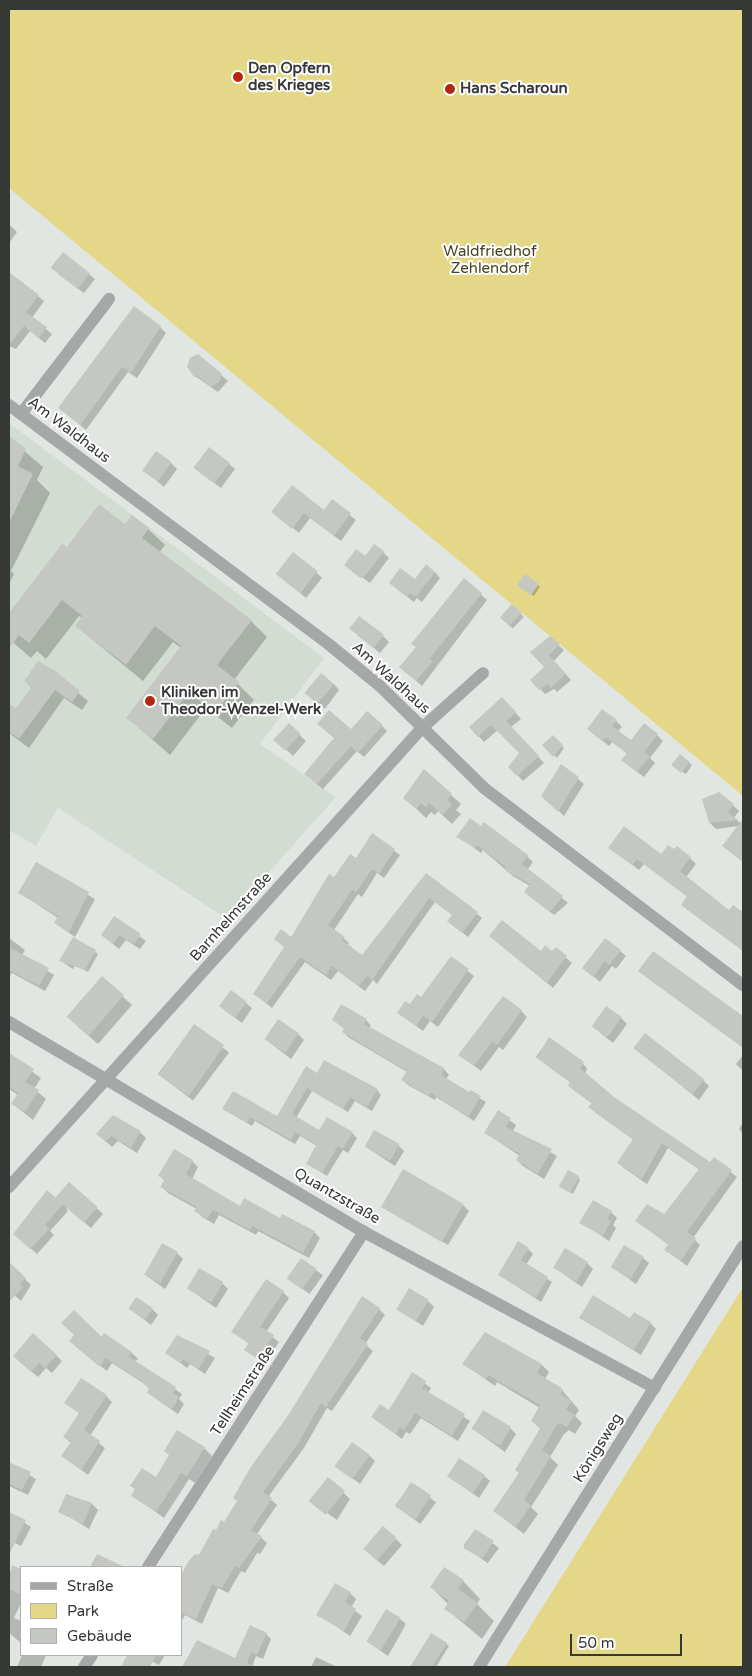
<!DOCTYPE html>
<html>
<head>
<meta charset="utf-8">
<style>
  body { margin:0 }
  #map { position:relative; width:752px; height:1676px; overflow:hidden; background:#e2e6e2; font-family:"Varela Round",sans-serif }
  div>[style] { position:absolute }
  .built>* { inset:0; background:#d2dcd2 }
  .green>* { inset:0; background:#e4d888 }
  .shadow>* { inset:0; background:#0003; transform-origin:0 0 }
  .building>* { inset:0; background:#c5c7c2; transform-origin:0 0 }
  .minor>* { height:12px; margin:-6px; padding:0 6px; transform-origin:6px; border-radius:6px; background:#a5a8a7 }
  .dots>* { width:14px; height:14px; translate:-50% -50%; box-sizing:border-box; border:2px solid #fff; border-radius:50% }
  span { translate:-50% -50%; white-space:nowrap; text-align:center; line-height:1.15; -webkit-text-stroke:4px #fff; paint-order:stroke }
  .poi-label { font-size:15px; color:#363836; font-weight:700 }
  .left { translate:0 -50%; text-align:left }
  .park-label { font-size:15px; color:#48431f }
  .street-label { font-size:15px; color:#363836 }
  .frame { position:absolute; inset:0; border:10px solid #363836; pointer-events:none }
  .legend { position:absolute; left:20px; top:1566px; width:162px; height:90px; box-sizing:border-box; background:#fff; border:1px solid #afafaf; margin:0; padding:6px 9px; list-style:none; font-size:15px; color:#363836 }
  .legend li { display:flex; align-items:center; gap:10px; height:25px }
  .legend b { width:25px; border:1px solid #afafaf }
  .scale { position:absolute; left:570px; top:1634px; width:112px; height:22px; box-sizing:border-box; border:2px solid #363836; border-top:0; padding-left:6px; font-size:15px; line-height:18px; white-space:nowrap; color:#363836; -webkit-text-stroke:4px #fff; paint-order:stroke }
</style>
</head>
<body>
<div id="map">
  <div class="built">
    <div style="clip-path:polygon(9px 423px,324px 658px,260px 744px,336px 797px,227px 919px,58px 808px,36px 846px,9px 830px)"></div>
  </div>
  <div class="green">
    <div style="clip-path:polygon(9px 9px,743px 9px,743px 796px,9px 188px)"></div>
    <div style="clip-path:polygon(743px 1287px,743px 1667px,505px 1667px)"></div>
  </div>
  <div class="shadow">
    <div style="clip-path:polygon(9px 224px,17px 232px,9px 243px)"></div>
    <div style="clip-path:polygon(58px 274px,89px 274px,95px 279px,84px 293px)"></div>
    <div style="clip-path:polygon(12px 276px,44px 301px,32px 318px,52px 334px,45px 343px,30px 331px,16px 349px,9px 346px,9px 280px)"></div>
    <div style="clip-path:polygon(160px 327px,166px 333px,137px 378px,128px 372px,86px 430px,60px 408px)"></div>
    <div style="clip-path:polygon(221px 375px,228px 381px,218px 392px,195px 376px)"></div>
    <div style="clip-path:polygon(9px 438px,43px 467px,37px 480px,50px 493px,11px 571px,14px 574px,9px 584px)"></div>
    <div style="clip-path:polygon(171px 463px,177px 469px,164px 487px,144px 470px)"></div>
    <div style="clip-path:polygon(229px 464px,235px 469px,221px 488px,201px 473px)"></div>
    <div style="clip-path:polygon(332px 501px,356px 520px,341px 541px,310px 518px,299px 533px,273px 512px,324px 512px)"></div>
    <div style="clip-path:polygon(126px 526px,148px 529px,165px 545px,159px 553px,251px 621px,267px 637px,234px 680px,254px 700px,232px 728px,206px 708px,170px 755px,128px 718px,181px 648px,173px 642px,143px 681px,76px 626px,82px 618px,79px 616px,46px 659px,37px 651px,31px 658px,9px 639px,9px 616px,62px 545px,68px 548px)"></div>
    <div style="clip-path:polygon(383px 552px,389px 558px,370px 583px,345px 565px)"></div>
    <div style="clip-path:polygon(316px 572px,322px 578px,306px 598px,284px 580px)"></div>
    <div style="clip-path:polygon(435px 572px,440px 578px,422px 602px,417px 598px,414px 602px,397px 589px)"></div>
    <div style="clip-path:polygon(464px 579px,487px 600px,422px 686px,407px 673px,417px 648px)"></div>
    <div style="clip-path:polygon(538px 585px,540px 587px,534px 596px,521px 587px)"></div>
    <div style="left:512px;top:606px;width:16px;height:16px;rotate:43deg"></div>
    <div style="clip-path:polygon(357px 635px,383px 636px,389px 642px,380px 653px)"></div>
    <div style="clip-path:polygon(550px 638px,564px 650px,554px 661px,571px 680px,557px 692px,554px 689px,545px 694px,532px 680px,545px 667px)"></div>
    <div style="clip-path:polygon(39px 662px,88px 701px,82px 710px,64px 698px,29px 748px,9px 733px,9px 705px,16px 710px,32px 688px,25px 681px)"></div>
    <div style="clip-path:polygon(334px 684px,339px 690px,325px 709px,307px 694px)"></div>
    <div style="clip-path:polygon(502px 698px,521px 719px,511px 727px,544px 763px,523px 781px,510px 767px,521px 753px,498px 730px,484px 742px,470px 727px)"></div>
    <div style="clip-path:polygon(616px 721px,622px 727px,617px 732px,631px 742px,657px 735px,663px 741px,650px 758px,655px 763px,644px 777px,629px 766px,628px 754px,612px 742px,609px 746px,594px 734px)"></div>
    <div style="clip-path:polygon(289px 725px,306px 741px,293px 756px,282px 746px)"></div>
    <div style="clip-path:polygon(382px 726px,387px 731px,364px 757px,357px 751px,323px 789px,305px 774px,351px 731px)"></div>
    <div style="clip-path:polygon(553px 737px,564px 748px,557px 758px,544px 745px)"></div>
    <div style="clip-path:polygon(680px 756px,692px 765px,686px 774px,676px 768px)"></div>
    <div style="clip-path:polygon(561px 765px,584px 784px,564px 816px,543px 796px)"></div>
    <div style="clip-path:polygon(424px 771px,461px 804px,456px 810px,461px 814px,452px 824px,438px 811px,435px 815px,431px 812px,426px 818px,405px 798px)"></div>
    <div style="clip-path:polygon(733px 805px,739px 811px,734px 818px,743px 825px,743px 862px,724px 846px,739px 826px,716px 829px,710px 823px)"></div>
    <div style="clip-path:polygon(373px 835px,400px 855px,384px 878px,377px 873px,362px 897px,358px 894px,334px 930px,349px 943px,347px 945px,363px 957px,426px 874px,482px 918px,468px 937px,454px 926px,453px 915px,435px 902px,377px 984px,373px 980px,365px 991px,338px 971px,331px 980px,305px 962px,272px 1008px,255px 994px,285px 947px,275px 939px,292px 938px,334px 879px,356px 860px)"></div>
    <div style="clip-path:polygon(458px 836px,527px 856px,533px 862px,527px 870px,568px 903px,554px 915px,531px 897px,530px 886px,513px 876px,483px 850px,481px 853px)"></div>
    <div style="clip-path:polygon(610px 848px,690px 858px,696px 864px,686px 877px,729px 911px,733px 907px,743px 914px,742px 950px,688px 910px,682px 905px,688px 897px,644px 864px,639px 870px)"></div>
    <div style="clip-path:polygon(36px 864px,95px 899px,74px 939px,98px 954px,88px 972px,75px 965px,73px 969px,61px 961px,75px 937px,55px 923px,58px 918px,20px 893px)"></div>
    <div style="clip-path:polygon(114px 918px,146px 941px,140px 949px,126px 940px,119px 949px,102px 935px)"></div>
    <div style="clip-path:polygon(9px 938px,25px 950px,22px 955px,54px 975px,45px 991px,12px 973px,9px 977px)"></div>
    <div style="clip-path:polygon(497px 942px,541px 952px,553px 953px,556px 949px,572px 963px,553px 988px)"></div>
    <div style="clip-path:polygon(620px 951px,626px 956px,616px 969px,612px 966px,600px 982px,584px 968px)"></div>
    <div style="clip-path:polygon(654px 953px,743px 1018px,743px 1034px,736px 1042px,646px 977px)"></div>
    <div style="clip-path:polygon(451px 958px,474px 976px,438px 1027px,430px 1021px,423px 1031px,399px 1013px,422px 998px)"></div>
    <div style="clip-path:polygon(102px 978px,132px 1005px,98px 1044px,77px 1026px)"></div>
    <div style="clip-path:polygon(246px 1003px,252px 1008px,242px 1023px,227px 1012px)"></div>
    <div style="clip-path:polygon(521px 1011px,527px 1017px,503px 1050px,499px 1047px,481px 1071px,460px 1055px)"></div>
    <div style="clip-path:polygon(621px 1018px,627px 1024px,613px 1043px,599px 1032px)"></div>
    <div style="clip-path:polygon(333px 1020px,366px 1020px,371px 1026px,369px 1028px,444px 1069px,449px 1075px,446px 1079px,486px 1102px,474px 1121px,436px 1097px,435px 1100px,408px 1085px,403px 1080px,407px 1072px,348px 1037px,343px 1031px,345px 1029px)"></div>
    <div style="left:194px;top:1026px;width:44px;height:60px;rotate:37deg"></div>
    <div style="clip-path:polygon(298px 1034px,304px 1040px,291px 1059px,265px 1039px)"></div>
    <div style="clip-path:polygon(549px 1039px,581px 1062px,587px 1068px,585px 1074px,613px 1098px,711px 1163px,714px 1158px,737px 1177px,693px 1238px,700px 1245px,687px 1266px,666px 1250px,669px 1245px,637px 1221px,664px 1216px,700px 1170px,668px 1148px,647px 1184px,624px 1168px,619px 1163px,634px 1140px,596px 1113px,590px 1107px,593px 1104px,575px 1091px,569px 1085px,571px 1083px,536px 1057px)"></div>
    <div style="clip-path:polygon(635px 1048px,703px 1080px,709px 1086px,699px 1100px)"></div>
    <div style="clip-path:polygon(9px 1055px,41px 1078px,34px 1089px,46px 1099px,33px 1120px,13px 1104px,18px 1095px,9px 1089px)"></div>
    <div style="clip-path:polygon(743px 1055px,743px 1071px,736px 1064px)"></div>
    <div style="clip-path:polygon(317px 1074px,377px 1090px,381px 1095px,372px 1111px,355px 1101px,348px 1112px,312px 1091px,296px 1118px,320px 1132px,352px 1133px,357px 1138px,348px 1153px,343px 1150px,327px 1176px,307px 1163px,317px 1146px,300px 1136px,295px 1144px,255px 1121px,252px 1126px,224px 1109px,277px 1118px)"></div>
    <div style="clip-path:polygon(498px 1112px,516px 1125px,513px 1131px,557px 1156px,544px 1179px,523px 1166px,517px 1160px,520px 1156px,486px 1133px)"></div>
    <div style="clip-path:polygon(743px 1122px,743px 1134px,739px 1129px)"></div>
    <div style="clip-path:polygon(140px 1132px,146px 1138px,137px 1153px,118px 1141px,112px 1147px,98px 1134px)"></div>
    <div style="clip-path:polygon(398px 1145px,404px 1151px,395px 1166px,366px 1147px)"></div>
    <div style="clip-path:polygon(192px 1161px,198px 1167px,192px 1179px,240px 1208px,314px 1232px,320px 1238px,309px 1258px,258px 1231px,256px 1235px,219px 1215px,214px 1224px,202px 1217px,197px 1209px,168px 1193px,162px 1187px,165px 1181px,160px 1176px)"></div>
    <div style="clip-path:polygon(578px 1177px,580px 1180px,573px 1194px,563px 1188px)"></div>
    <div style="clip-path:polygon(69px 1184px,103px 1214px,91px 1228px,65px 1206px,68px 1211px,50px 1231px,54px 1235px,37px 1254px,20px 1239px)"></div>
    <div style="clip-path:polygon(463px 1205px,469px 1211px,448px 1245px,382px 1207px)"></div>
    <div style="clip-path:polygon(611px 1212px,617px 1218px,613px 1225px,616px 1228px,609px 1241px,581px 1222px)"></div>
    <div style="clip-path:polygon(528px 1249px,533px 1254px,526px 1265px,552px 1282px,541px 1302px,499px 1275px)"></div>
    <div style="clip-path:polygon(177px 1253px,183px 1259px,165px 1289px,144px 1274px)"></div>
    <div style="clip-path:polygon(643px 1258px,649px 1263px,636px 1284px,612px 1267px)"></div>
    <div style="left:302px;top:1260px;width:26px;height:23px;rotate:36deg"></div>
    <div style="clip-path:polygon(9px 1263px,31px 1285px,21px 1301px,13px 1294px,9px 1298px)"></div>
    <div style="clip-path:polygon(587px 1263px,593px 1269px,582px 1287px,555px 1268px)"></div>
    <div style="clip-path:polygon(222px 1283px,228px 1289px,216px 1308px,189px 1289px)"></div>
    <div style="clip-path:polygon(283px 1292px,289px 1298px,266px 1332px,279px 1342px,265px 1364px,246px 1349px,249px 1344px,233px 1331px)"></div>
    <div style="clip-path:polygon(428px 1301px,434px 1307px,423px 1326px,398px 1309px)"></div>
    <div style="clip-path:polygon(130px 1309px,152px 1309px,158px 1315px,151px 1325px)"></div>
    <div style="clip-path:polygon(379px 1309px,385px 1315px,365px 1344px,373px 1351px,332px 1411px,327px 1408px,304px 1448px,268px 1497px,277px 1505px,257px 1534px,267px 1543px,260px 1554px,257px 1553px,245px 1573px,241px 1571px,228px 1593px,218px 1588px,202px 1624px,185px 1615px,181px 1622px,181px 1577px,225px 1523px)"></div>
    <div style="clip-path:polygon(581px 1318px,630px 1320px,650px 1323px,656px 1329px,641px 1355px)"></div>
    <div style="clip-path:polygon(104px 1335px,132px 1353px,138px 1359px,135px 1362px,182px 1394px,179px 1399px,184px 1404px,178px 1414px,155px 1398px,149px 1392px,151px 1389px,148px 1386px,112px 1363px,107px 1371px,76px 1347px)"></div>
    <div style="clip-path:polygon(178px 1336px,215px 1358px,205px 1374px,190px 1364px,187px 1368px,167px 1353px)"></div>
    <div style="clip-path:polygon(56px 1355px,62px 1361px,52px 1373px,46px 1368px,38px 1377px,20px 1362px)"></div>
    <div style="clip-path:polygon(464px 1364px,542px 1365px,549px 1372px,545px 1379px,562px 1390px,579px 1410px,575px 1416px,582px 1423px,575px 1434px,569px 1430px,564px 1434px,550px 1457px,558px 1465px,531px 1507px,538px 1514px,524px 1534px,494px 1511px,520px 1473px,540px 1428px,532px 1421px,540px 1408px,497px 1382px,495px 1386px)"></div>
    <div style="clip-path:polygon(412px 1374px,431px 1388px,428px 1393px,470px 1421px,458px 1441px,421px 1418px,410px 1434px,406px 1432px,402px 1439px,372px 1417px,390px 1411px)"></div>
    <div style="clip-path:polygon(106px 1396px,112px 1402px,90px 1436px,105px 1448px,88px 1475px,63px 1456px,71px 1443px,65px 1437px,80px 1414px,66px 1403px)"></div>
    <div style="clip-path:polygon(510px 1428px,516px 1434px,505px 1452px,473px 1429px)"></div>
    <div style="clip-path:polygon(204px 1448px,212px 1456px,195px 1483px,189px 1479px,164px 1518px,132px 1495px,136px 1490px,132px 1486px,156px 1479px)"></div>
    <div style="clip-path:polygon(370px 1456px,375px 1461px,360px 1484px,337px 1467px)"></div>
    <div style="clip-path:polygon(9px 1463px,36px 1479px,28px 1495px,9px 1486px)"></div>
    <div style="clip-path:polygon(448px 1476px,484px 1476px,490px 1481px,479px 1498px)"></div>
    <div style="clip-path:polygon(329px 1479px,350px 1499px,337px 1520px,313px 1503px)"></div>
    <div style="left:411px;top:1484px;width:31px;height:27px;rotate:36deg"></div>
    <div style="clip-path:polygon(67px 1496px,92px 1504px,98px 1510px,89px 1529px,60px 1511px)"></div>
    <div style="clip-path:polygon(9px 1513px,31px 1527px,21px 1546px,9px 1540px)"></div>
    <div style="left:475px;top:1530px;width:30px;height:19px;rotate:37deg"></div>
    <div style="clip-path:polygon(396px 1539px,402px 1545px,384px 1566px,371px 1555px)"></div>
    <div style="clip-path:polygon(12px 1568px,21px 1571px,21px 1603px,14px 1618px,21px 1621px,21px 1643px,9px 1633px,9px 1575px)"></div>
    <div style="clip-path:polygon(463px 1581px,480px 1599px,477px 1604px,494px 1621px,482px 1639px,445px 1608px,448px 1604px,431px 1587px)"></div>
    <div style="clip-path:polygon(350px 1593px,356px 1599px,351px 1608px,362px 1616px,350px 1636px,318px 1614px)"></div>
    <div style="clip-path:polygon(400px 1619px,406px 1624px,388px 1656px,368px 1642px)"></div>
    <div style="clip-path:polygon(266px 1634px,271px 1639px,263px 1659px,256px 1656px,252px 1667px,184px 1665px,236px 1659px)"></div>
    <div style="clip-path:polygon(432px 1635px,449px 1646px,436px 1667px,413px 1667px)"></div>
    <div style="clip-path:polygon(22px 1655px,51px 1655px,46px 1655px,41px 1667px,17px 1667px)"></div>
    <div style="clip-path:polygon(135px 1655px,165px 1655px,159px 1665px,148px 1660px,147px 1667px,130px 1667px)"></div>
    <div style="clip-path:polygon(316px 1657px,337px 1667px,311px 1667px)"></div>
  </div>
  <div class="building">
    <div style="left:63px;top:252px;width:34px;height:20px;rotate:38deg"></div>
    <div style="clip-path:polygon(9px 272px,39px 295px,26px 312px,47px 327px,39px 338px,24px 326px,9px 345px)"></div>
    <div style="clip-path:polygon(134px 306px,161px 326px,131px 373px,122px 367px,80px 425px,58px 408px)"></div>
    <div style="clip-path:polygon(198px 354px,222px 374px,219px 382px,211px 387px,198px 376px,194px 377px,187px 367px,190px 358px)"></div>
    <div style="clip-path:polygon(9px 436px,26px 449px,18px 466px,33px 474px,9px 523px)"></div>
    <div style="left:209px;top:447px;width:26px;height:26px;rotate:37deg"></div>
    <div style="left:156px;top:451px;width:19px;height:24px;rotate:35deg"></div>
    <div style="clip-path:polygon(292px 485px,324px 510px,332px 499px,351px 513px,334px 536px,304px 513px,292px 529px,271px 512px)"></div>
    <div style="clip-path:polygon(99px 504px,125px 524px,132px 515px,149px 528px,142px 538px,252px 620px,217px 665px,239px 682px,215px 713px,189px 692px,153px 739px,126px 718px,181px 646px,155px 626px,126px 665px,75px 626px,82px 616px,62px 600px,29px 643px,19px 635px,9px 649px,9px 613px,62px 544px,67px 547px)"></div>
    <div style="clip-path:polygon(374px 544px,384px 551px,364px 577px,360px 578px,344px 565px,356px 549px,365px 556px)"></div>
    <div style="left:293px;top:552px;width:31px;height:28px;rotate:38deg"></div>
    <div style="clip-path:polygon(426px 564px,435px 572px,416px 597px,410px 593px,407px 597px,389px 583px,400px 568px,415px 579px)"></div>
    <div style="left:525px;top:574px;width:17px;height:14px;rotate:36deg"></div>
    <div style="clip-path:polygon(464px 578px,482px 593px,430px 658px,433px 661px,416px 681px,399px 667px,416px 647px,411px 644px)"></div>
    <div style="left:512px;top:604px;width:13px;height:18px;rotate:42deg"></div>
    <div style="left:359px;top:616px;width:31px;height:16px;rotate:37deg"></div>
    <div style="clip-path:polygon(550px 636px,560px 644px,549px 655px,566px 674px,551px 688px,548px 684px,539px 690px,530px 680px,544px 667px,530px 652px)"></div>
    <div style="clip-path:polygon(38px 661px,54px 670px,80px 691px,72px 702px,55px 690px,19px 739px,9px 732px,9px 704px,16px 708px,32px 687px,24px 681px)"></div>
    <div style="left:321px;top:673px;width:17px;height:26px;rotate:40deg"></div>
    <div style="clip-path:polygon(502px 697px,516px 712px,506px 721px,539px 756px,517px 776px,508px 767px,519px 753px,491px 725px,478px 737px,469px 727px)"></div>
    <div style="clip-path:polygon(602px 709px,617px 720px,612px 726px,631px 740px,644px 723px,658px 734px,644px 752px,650px 756px,637px 772px,621px 760px,627px 753px,606px 737px,602px 741px,587px 729px)"></div>
    <div style="clip-path:polygon(329px 710px,351px 729px,367px 711px,383px 725px,358px 753px,351px 746px,317px 784px,304px 774px,334px 738px,317px 724px)"></div>
    <div style="left:289px;top:723px;width:16px;height:23px;rotate:43deg"></div>
    <div style="clip-path:polygon(553px 735px,563px 745px,553px 757px,542px 745px)"></div>
    <div style="left:680px;top:754px;width:13px;height:14px;rotate:39deg"></div>
    <div style="clip-path:polygon(561px 764px,579px 777px,558px 812px,541px 796px)"></div>
    <div style="clip-path:polygon(424px 769px,452px 794px,447px 800px,452px 804px,443px 815px,429px 803px,426px 807px,421px 803px,416px 809px,403px 798px)"></div>
    <div style="clip-path:polygon(719px 792px,734px 804px,728px 812px,738px 820px,709px 823px,702px 799px)"></div>
    <div style="clip-path:polygon(470px 818px,481px 826px,484px 822px,528px 855px,522px 864px,563px 896px,552px 910px,547px 910px,524px 892px,530px 884px,506px 871px,505px 866px,477px 845px,475px 848px,456px 837px)"></div>
    <div style="clip-path:polygon(743px 819px,743px 862px,722px 846px)"></div>
    <div style="clip-path:polygon(624px 826px,661px 854px,668px 845px,674px 849px,677px 846px,691px 857px,680px 871px,729px 910px,733px 905px,743px 912px,743px 951px,681px 905px,687px 896px,637px 859px,632px 865px,608px 848px)"></div>
    <div style="clip-path:polygon(372px 833px,395px 849px,379px 874px,372px 869px,356px 892px,352px 890px,328px 925px,345px 937px,342px 940px,362px 955px,426px 873px,478px 912px,462px 933px,447px 921px,452px 915px,429px 898px,372px 980px,367px 976px,359px 986px,332px 966px,326px 975px,300px 957px,267px 1003px,253px 994px,284px 947px,274px 939px,281px 929px,291px 937px,329px 874px,334px 877px,350px 854px,356px 858px)"></div>
    <div style="clip-path:polygon(36px 862px,89px 892px,69px 932px,54px 923px,58px 916px,18px 893px)"></div>
    <div style="clip-path:polygon(114px 916px,141px 934px,134px 944px,119px 935px,113px 944px,101px 935px)"></div>
    <div style="clip-path:polygon(502px 920px,541px 951px,545px 945px,552px 951px,556px 947px,567px 956px,547px 983px,489px 936px)"></div>
    <div style="clip-path:polygon(73px 937px,96px 950px,85px 970px,59px 961px)"></div>
    <div style="clip-path:polygon(605px 938px,621px 950px,609px 965px,605px 961px,593px 977px,582px 968px)"></div>
    <div style="clip-path:polygon(9px 947px,49px 968px,39px 986px,9px 970px)"></div>
    <div style="clip-path:polygon(653px 951px,743px 1016px,743px 1048px,638px 971px)"></div>
    <div style="clip-path:polygon(451px 956px,469px 969px,432px 1022px,423px 1016px,416px 1026px,397px 1013px,405px 1001px,410px 1004px,417px 994px,421px 997px)"></div>
    <div style="left:102px;top:976px;width:29px;height:54px;rotate:41deg"></div>
    <div style="left:231px;top:990px;width:20px;height:20px;rotate:37deg"></div>
    <div style="clip-path:polygon(503px 996px,522px 1010px,497px 1045px,492px 1042px,474px 1066px,458px 1055px)"></div>
    <div style="clip-path:polygon(341px 1004px,367px 1019px,364px 1024px,444px 1068px,441px 1075px,469px 1092px,471px 1090px,481px 1096px,468px 1117px,431px 1093px,429px 1096px,401px 1080px,407px 1071px,342px 1032px,344px 1028px,332px 1020px)"></div>
    <div style="left:606px;top:1006px;width:19px;height:25px;rotate:35deg"></div>
    <div style="left:278px;top:1019px;width:25px;height:24px;rotate:34deg"></div>
    <div style="left:194px;top:1024px;width:37px;height:62px;rotate:35deg"></div>
    <div style="left:645px;top:1033px;width:75px;height:19px;rotate:38deg"></div>
    <div style="clip-path:polygon(549px 1037px,584px 1062px,580px 1068px,614px 1097px,710px 1162px,714px 1157px,732px 1170px,687px 1232px,696px 1238px,681px 1261px,664px 1250px,668px 1244px,635px 1221px,647px 1204px,664px 1214px,699px 1169px,662px 1143px,642px 1179px,617px 1163px,633px 1139px,588px 1107px,592px 1103px,568px 1086px,570px 1082px,537px 1058px)"></div>
    <div style="clip-path:polygon(9px 1053px,34px 1069px,25px 1082px,39px 1090px,25px 1112px,11px 1104px,18px 1093px,9px 1087px)"></div>
    <div style="clip-path:polygon(324px 1060px,378px 1089px,367px 1107px,350px 1097px,343px 1109px,307px 1088px,292px 1114px,319px 1130px,327px 1117px,353px 1132px,343px 1149px,338px 1146px,322px 1173px,306px 1164px,316px 1145px,295px 1132px,291px 1140px,250px 1117px,247px 1123px,222px 1109px,233px 1091px,277px 1116px,306px 1066px,317px 1073px)"></div>
    <div style="clip-path:polygon(498px 1110px,511px 1118px,506px 1127px,552px 1149px,538px 1174px,516px 1160px,520px 1154px,484px 1133px)"></div>
    <div style="clip-path:polygon(113px 1115px,141px 1131px,131px 1148px,111px 1136px,106px 1142px,96px 1134px)"></div>
    <div style="left:374px;top:1130px;width:29px;height:19px;rotate:29deg"></div>
    <div style="clip-path:polygon(174px 1149px,193px 1160px,186px 1174px,240px 1206px,244px 1198px,280px 1218px,282px 1214px,315px 1231px,303px 1253px,252px 1226px,250px 1230px,213px 1210px,207px 1219px,194px 1211px,197px 1207px,160px 1187px,165px 1179px,158px 1176px)"></div>
    <div style="left:403px;top:1169px;width:70px;height:44px;rotate:30deg"></div>
    <div style="left:568px;top:1170px;width:13px;height:19px;rotate:29deg"></div>
    <div style="left:69px;top:1182px;width:38px;height:21px;rotate:41deg"></div>
    <div style="clip-path:polygon(47px 1190px,63px 1204px,45px 1225px,49px 1229px,30px 1249px,13px 1234px)"></div>
    <div style="clip-path:polygon(593px 1200px,612px 1211px,607px 1219px,611px 1221px,603px 1236px,579px 1223px)"></div>
    <div style="clip-path:polygon(518px 1241px,529px 1248px,521px 1260px,548px 1277px,536px 1298px,498px 1275px)"></div>
    <div style="left:162px;top:1243px;width:18px;height:36px;rotate:29deg"></div>
    <div style="left:624px;top:1245px;width:23px;height:26px;rotate:31deg"></div>
    <div style="left:565px;top:1248px;width:27px;height:23px;rotate:31deg"></div>
    <div style="left:301px;top:1258px;width:19px;height:25px;rotate:35deg"></div>
    <div style="clip-path:polygon(9px 1262px,26px 1278px,20px 1284px,23px 1287px,9px 1302px)"></div>
    <div style="left:199px;top:1268px;width:28px;height:24px;rotate:30deg"></div>
    <div style="clip-path:polygon(266px 1279px,284px 1291px,260px 1327px,274px 1335px,258px 1359px,244px 1350px,249px 1343px,231px 1332px)"></div>
    <div style="left:409px;top:1288px;width:23px;height:25px;rotate:31deg"></div>
    <div style="clip-path:polygon(593px 1295px,630px 1318px,634px 1312px,651px 1322px,634px 1350px,579px 1318px)"></div>
    <div style="clip-path:polygon(362px 1296px,380px 1308px,360px 1338px,368px 1344px,326px 1407px,321px 1403px,299px 1442px,263px 1492px,272px 1498px,251px 1530px,262px 1536px,239px 1568px,235px 1566px,222px 1588px,212px 1584px,196px 1619px,181px 1612px,181px 1575px,188px 1562px,195px 1554px,199px 1555px,213px 1529px,216px 1530px,221px 1520px,224px 1522px,237px 1501px,233px 1498px,250px 1468px,287px 1417px)"></div>
    <div style="left:136px;top:1297px;width:20px;height:14px;rotate:33deg"></div>
    <div style="clip-path:polygon(74px 1310px,102px 1337px,104px 1333px,132px 1352px,129px 1357px,176px 1387px,173px 1393px,179px 1397px,172px 1409px,147px 1393px,149px 1389px,140px 1380px,106px 1358px,100px 1367px,69px 1341px,74px 1335px,61px 1323px)"></div>
    <div style="clip-path:polygon(485px 1332px,542px 1364px,537px 1373px,563px 1389px,560px 1394px,572px 1401px,566px 1409px,575px 1415px,567px 1427px,560px 1423px,556px 1426px,542px 1450px,551px 1456px,524px 1500px,531px 1505px,516px 1527px,493px 1511px,519px 1473px,515px 1470px,541px 1427px,531px 1421px,540px 1405px,488px 1375px,486px 1379px,462px 1364px)"></div>
    <div style="clip-path:polygon(33px 1333px,57px 1355px,45px 1368px,39px 1363px,31px 1372px,13px 1356px)"></div>
    <div style="clip-path:polygon(177px 1335px,210px 1351px,198px 1369px,183px 1359px,180px 1363px,165px 1353px)"></div>
    <div style="clip-path:polygon(412px 1372px,426px 1381px,422px 1388px,465px 1414px,452px 1436px,415px 1413px,404px 1430px,400px 1427px,396px 1434px,371px 1417px,380px 1404px,389px 1410px)"></div>
    <div style="clip-path:polygon(81px 1378px,107px 1395px,84px 1430px,100px 1441px,81px 1470px,61px 1456px,71px 1442px,63px 1437px,79px 1413px,64px 1403px)"></div>
    <div style="left:483px;top:1410px;width:33px;height:22px;rotate:31deg"></div>
    <div style="clip-path:polygon(177px 1430px,205px 1447px,187px 1476px,181px 1473px,156px 1512px,131px 1496px,135px 1489px,130px 1486px,142px 1468px,156px 1477px,169px 1455px,164px 1451px)"></div>
    <div style="left:352px;top:1442px;width:22px;height:30px;rotate:36deg"></div>
    <div style="left:459px;top:1458px;width:31px;height:22px;rotate:33deg"></div>
    <div style="clip-path:polygon(9px 1462px,31px 1472px,22px 1490px,9px 1484px)"></div>
    <div style="left:328px;top:1477px;width:22px;height:31px;rotate:39deg"></div>
    <div style="left:411px;top:1482px;width:24px;height:29px;rotate:33deg"></div>
    <div style="clip-path:polygon(66px 1494px,92px 1503px,83px 1524px,58px 1512px)"></div>
    <div style="clip-path:polygon(9px 1512px,26px 1520px,9px 1555px)"></div>
    <div style="left:383px;top:1526px;width:18px;height:30px;rotate:41deg"></div>
    <div style="left:475px;top:1529px;width:22px;height:22px;rotate:32deg"></div>
    <div style="clip-path:polygon(97px 1554px,125px 1567px,90px 1567px)"></div>
    <div style="clip-path:polygon(12px 1565px,21px 1569px,21px 1595px,9px 1589px)"></div>
    <div style="clip-path:polygon(444px 1567px,464px 1580px,458px 1589px,478px 1603px,464px 1622px,444px 1609px,449px 1601px,430px 1587px)"></div>
    <div style="clip-path:polygon(335px 1583px,351px 1592px,345px 1602px,356px 1609px,344px 1631px,316px 1615px)"></div>
    <div style="left:386px;top:1609px;width:17px;height:38px;rotate:31deg"></div>
    <div style="clip-path:polygon(250px 1625px,267px 1633px,257px 1655px,251px 1652px,247px 1663px,256px 1667px,182px 1667px,197px 1640px,235px 1658px)"></div>
    <div style="clip-path:polygon(431px 1633px,447px 1643px,432px 1667px,410px 1667px)"></div>
    <div style="clip-path:polygon(127px 1655px,156px 1655px,150px 1667px,121px 1667px)"></div>
  </div>
  <div class="minor">
    <div style="left:9px;top:405px;width:404px;rotate:36.8deg"></div>
    <div style="left:332px;top:647px;width:62px;rotate:39.1deg"></div>
    <div style="left:380px;top:686px;width:146px;rotate:44.4deg"></div>
    <div style="left:484px;top:788px;width:325px;rotate:37.3deg"></div>
    <div style="left:21px;top:414px;width:145px;rotate:-52.6deg"></div>
    <div style="left:9px;top:1022px;width:412px;rotate:30.6deg"></div>
    <div style="left:364px;top:1232px;width:330px;rotate:28.2deg"></div>
    <div style="left:9px;top:1187px;width:617px;rotate:-48.02deg"></div>
    <div style="left:422px;top:728px;width:82px;rotate:-42deg"></div>
    <div style="left:148px;top:1567px;width:399px;rotate:-57.2deg"></div>
    <div style="left:84px;top:1667px;width:14px;rotate:-56deg"></div>
    <div style="left:479px;top:1667px;width:497px;rotate:-57.9deg"></div>
  </div>
  <div class="dots">
    <div style="left:238px;top:77px;background:#b32611"></div>
    <div style="left:450px;top:89px;background:#b32611"></div>
    <div style="left:150px;top:701px;background:#b32611"></div>
  </div>
  <div class="poi-label">
    <span class="left" style="left:248px;top:77px">Den Opfern<br>des Krieges</span>
    <span class="left" style="left:460px;top:89px">Hans Scharoun</span>
    <span class="left" style="left:161px;top:701px">Kliniken im<br>Theodor-Wenzel-Werk</span>
  </div>
  <div class="park-label">
    <span style="left:490px;top:260px">Waldfriedhof<br>Zehlendorf</span>
  </div>
  <div class="street-label">
    <span style="left:69px;top:430px;rotate:37deg">Am Waldhaus</span>
    <span style="left:391px;top:678px;rotate:42deg">Am Waldhaus</span>
    <span style="left:231px;top:917px;rotate:-48deg">Barnhelmstraße</span>
    <span style="left:337px;top:1196px;rotate:30deg">Quantzstraße</span>
    <span style="left:243px;top:1391px;rotate:-57deg">Tellheimstraße</span>
    <span style="left:598px;top:1448px;rotate:-58deg">Königsweg</span>
  </div>
  <div class="frame"></div>
  <ul class="legend">
  <li><b style="height:6px;background:#a5a8a7"></b>Straße</li>
  <li><b style="height:14px;background:#e4d888"></b>Park</li>
  <li><b style="height:14px;background:#c5c7c2"></b>Gebäude</li>
  </ul>
  <div class="scale">50 m</div>
</div>
</body>
</html>
